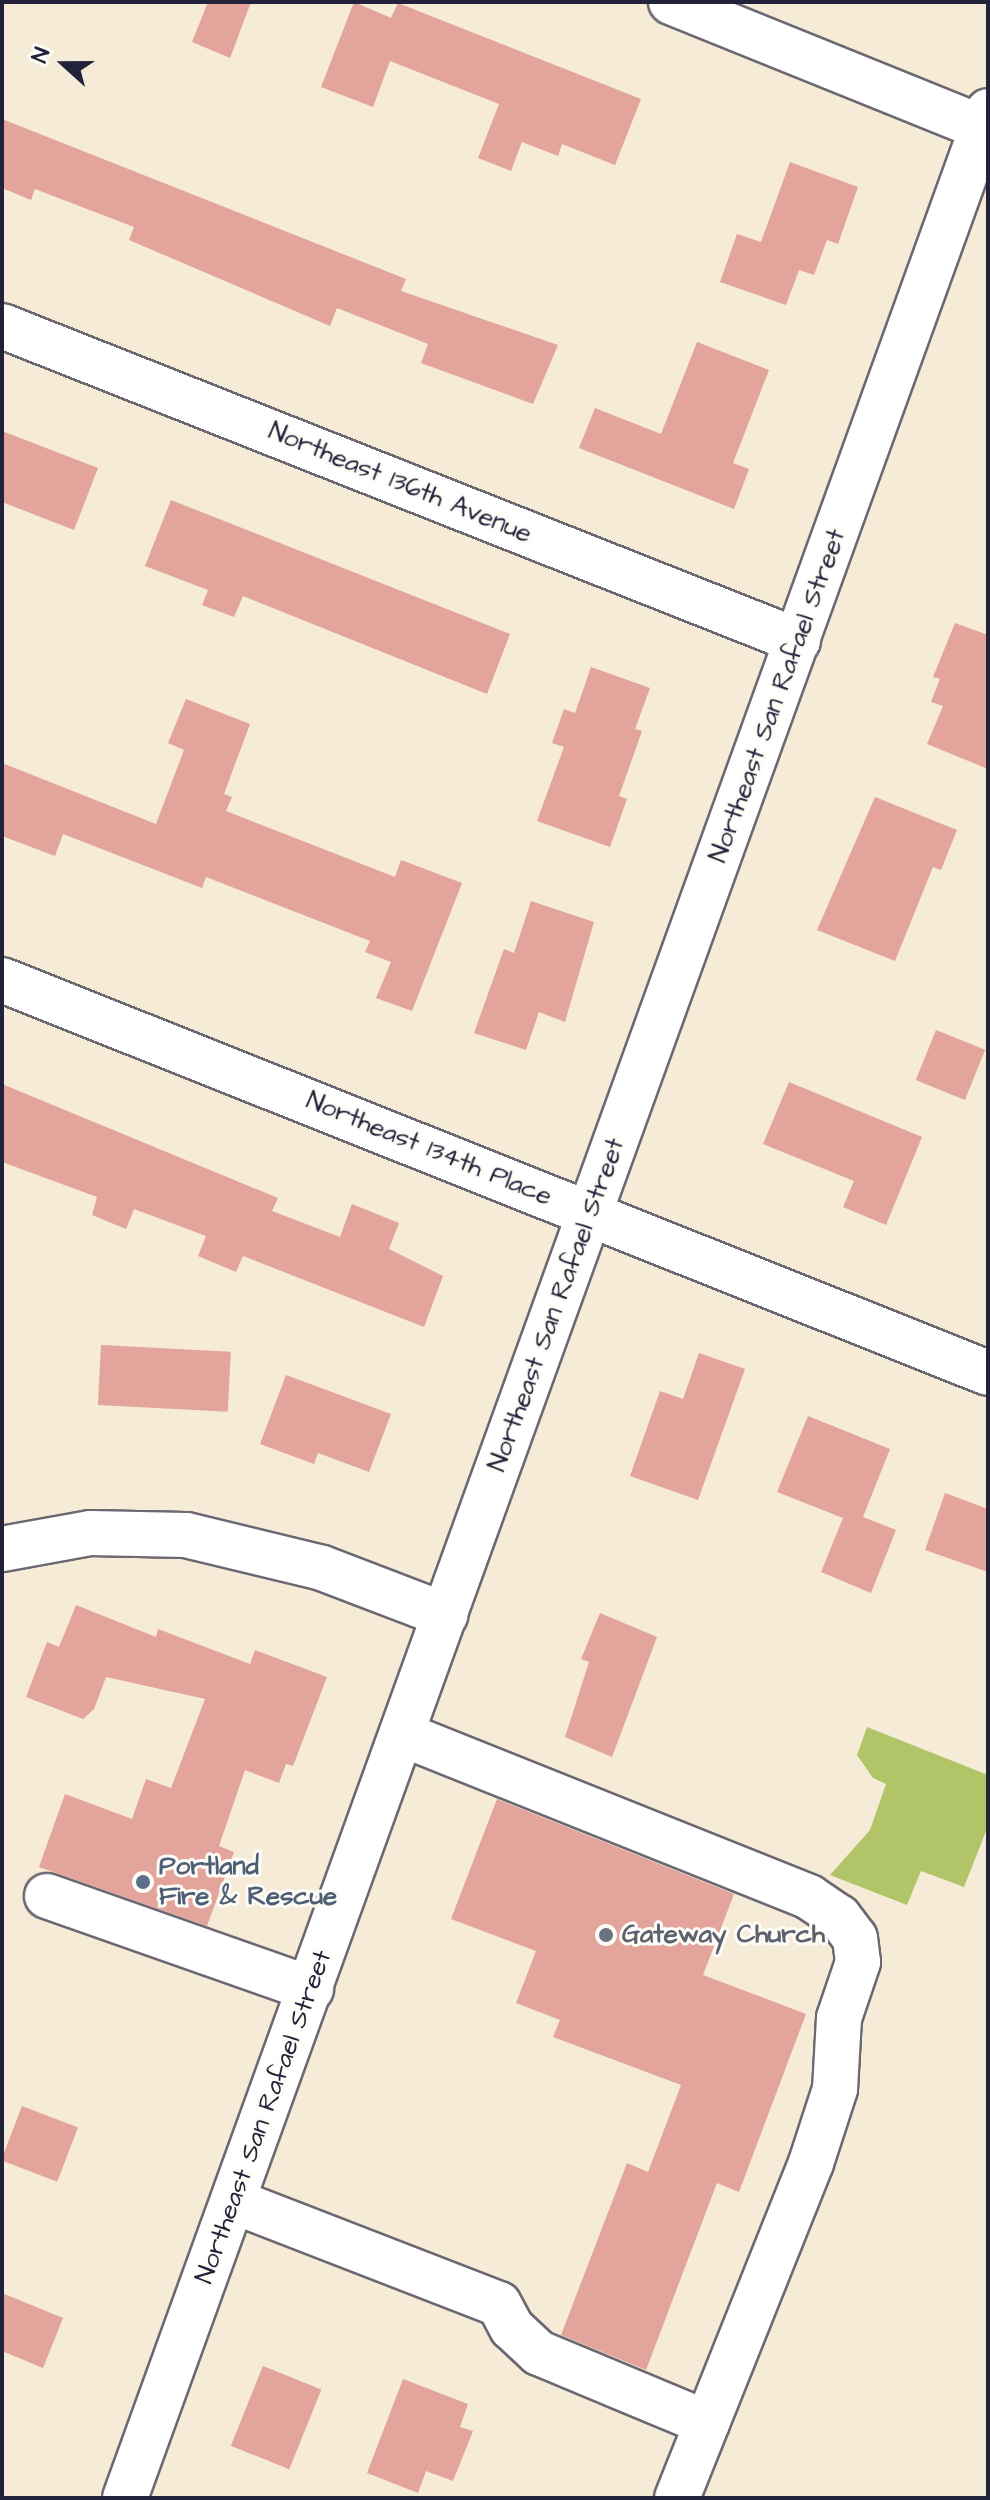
<!DOCTYPE html>
<html>
<head>
<meta charset="utf-8">
<style>
  body { margin:0 }
  #map { position:relative; width:990px; height:2500px; overflow:hidden; background:#f5ebd7; font-family:"Architects Daughter",sans-serif }
  div>[style] { position:absolute }
  .green>* { inset:0; background:#b1c468 }
  .building>* { inset:0; background:#e2a49b; transform-origin:0 0 }
  .roads { filter:drop-shadow(2px 0 #6c6872) drop-shadow(-2px 0 #6c6872) drop-shadow(0 2px #6c6872) drop-shadow(0 -2px #6c6872) }
  .minor>* { height:44px; margin:-22px; padding:0 22px; transform-origin:22px; border-radius:22px; background:#fff }
  .dots>* { width:22px; height:22px; translate:-50% -50%; box-sizing:border-box; border:4px solid #fdfcf7; border-radius:50% }
  span { translate:-50% -50%; white-space:nowrap; text-align:center; line-height:1.15; -webkit-text-stroke:6px #fdfcf7; paint-order:stroke }
  .street-label { font-size:26px; color:#22223b }
  .service-label { font-size:26px; color:#4e5e75; font-weight:700 }
  .left { translate:0 -50%; text-align:left }
  .worship-label { font-size:26px; color:#5b616d; font-weight:700 }
  .frame { position:absolute; inset:0; border:4px solid #22223b; pointer-events:none }
  .north { position:absolute; left:24px; top:24px; width:80px; height:80px; -webkit-text-stroke:6px #fdfcf7; paint-order:stroke; rotate:291deg; font-size:22px; font-weight:700; line-height:32px; text-align:center; color:#22223b }
  .north::after { content:''; display:block; margin:auto; width:28px; height:36px; background:#22223b; clip-path:polygon(50% 0,100% 100%,50% 72%,0 100%) }
</style>
</head>
<body>
<div id="map">
  <div class="green">
    <div style="clip-path:polygon(867px 1727px,988px 1775px,988px 1826px,964px 1887px,921px 1871px,907px 1905px,830px 1875px,870px 1830px,886px 1784px,873px 1778px,857px 1755px)"></div>
  </div>
  <div class="building">
    <div style="clip-path:polygon(208px 2px,251px 2px,230px 58px,192px 42px)"></div>
    <div style="clip-path:polygon(354px 2px,391px 18px,398px 3px,641px 99px,615px 165px,562px 144px,558px 156px,522px 142px,511px 171px,478px 158px,499px 104px,390px 61px,373px 107px,321px 87px)"></div>
    <div style="clip-path:polygon(2px 119px,406px 279px,401px 291px,558px 345px,533px 404px,421px 363px,428px 344px,337px 308px,330px 326px,129px 240px,134px 227px,35px 189px,31px 200px,2px 188px)"></div>
    <div style="clip-path:polygon(790px 162px,858px 187px,838px 244px,827px 240px,814px 275px,799px 270px,786px 305px,720px 282px,737px 234px,761px 242px)"></div>
    <div style="clip-path:polygon(697px 342px,769px 370px,733px 463px,749px 469px,734px 509px,579px 448px,595px 408px,661px 434px)"></div>
    <div style="clip-path:polygon(2px 431px,98px 468px,74px 530px,2px 502px)"></div>
    <div style="clip-path:polygon(171px 500px,510px 634px,487px 694px,243px 596px,234px 617px,202px 605px,208px 590px,145px 566px)"></div>
    <div style="clip-path:polygon(955px 623px,988px 635px,988px 769px,927px 744px,943px 706px,931px 702px,940px 679px,933px 677px)"></div>
    <div style="clip-path:polygon(591px 667px,650px 688px,635px 729px,642px 731px,619px 796px,627px 799px,610px 847px,537px 821px,564px 747px,552px 743px,564px 709px,575px 713px)"></div>
    <div style="clip-path:polygon(186px 699px,250px 724px,224px 794px,232px 797px,226px 811px,395px 877px,401px 860px,462px 883px,412px 1011px,376px 998px,391px 962px,365px 952px,370px 941px,206px 877px,202px 888px,63px 834px,55px 856px,2px 836px,2px 763px,156px 824px,184px 750px,168px 743px)"></div>
    <div style="clip-path:polygon(875px 797px,957px 830px,941px 870px,933px 867px,895px 961px,817px 930px)"></div>
    <div style="clip-path:polygon(531px 901px,594px 922px,565px 1022px,539px 1012px,526px 1050px,474px 1033px,504px 949px,514px 953px)"></div>
    <div style="left:936px;top:1030px;width:53px;height:54px;rotate:22deg"></div>
    <div style="clip-path:polygon(789px 1082px,922px 1137px,886px 1225px,843px 1207px,854px 1181px,763px 1144px)"></div>
    <div style="clip-path:polygon(2px 1084px,278px 1198px,272px 1211px,340px 1237px,352px 1204px,399px 1223px,389px 1249px,443px 1276px,424px 1327px,243px 1256px,236px 1272px,198px 1256px,206px 1236px,134px 1209px,126px 1229px,92px 1215px,97px 1197px,2px 1162px)"></div>
    <div style="left:101px;top:1345px;width:130px;height:60px;rotate:3deg"></div>
    <div style="clip-path:polygon(699px 1353px,745px 1369px,698px 1500px,630px 1476px,660px 1391px,683px 1399px)"></div>
    <div style="clip-path:polygon(286px 1375px,391px 1414px,369px 1472px,318px 1453px,314px 1464px,260px 1444px)"></div>
    <div style="clip-path:polygon(808px 1416px,890px 1449px,863px 1517px,896px 1530px,871px 1593px,821px 1572px,843px 1518px,777px 1492px)"></div>
    <div style="clip-path:polygon(945px 1493px,988px 1509px,988px 1572px,925px 1550px)"></div>
    <div style="clip-path:polygon(76px 1605px,156px 1637px,158px 1629px,250px 1664px,255px 1650px,327px 1677px,293px 1766px,286px 1764px,279px 1783px,245px 1770px,219px 1846px,234px 1852px,207px 1926px,39px 1867px,65px 1794px,132px 1819px,146px 1779px,171px 1788px,205px 1699px,106px 1677px,94px 1709px,83px 1719px,26px 1697px,47px 1642px,59px 1647px)"></div>
    <div style="clip-path:polygon(600px 1613px,657px 1637px,612px 1757px,565px 1737px,589px 1662px,581px 1659px)"></div>
    <div style="clip-path:polygon(497px 1799px,734px 1894px,703px 1975px,806px 2014px,739px 2192px,717px 2183px,646px 2370px,561px 2335px,627px 2163px,648px 2172px,681px 2085px,553px 2037px,560px 2020px,516px 2003px,536px 1951px,451px 1919px)"></div>
    <div style="left:22px;top:2106px;width:60px;height:58px;rotate:21deg"></div>
    <div style="clip-path:polygon(2px 2293px,63px 2318px,43px 2368px,2px 2351px)"></div>
    <div style="left:263px;top:2366px;width:63px;height:86px;rotate:22deg"></div>
    <div style="clip-path:polygon(403px 2379px,468px 2404px,460px 2427px,473px 2431px,453px 2481px,426px 2471px,418px 2493px,367px 2473px)"></div>
  </div>
  <div class="roads">
    <div class="minor">
      <div style="left:671px;top:2px;width:336px;rotate:22deg"></div>
      <div style="left:2px;top:326px;width:856px;rotate:21.59deg"></div>
      <div style="left:2px;top:980px;width:1061px;rotate:21.73deg"></div>
      <div style="left:2px;top:1549px;width:89px;rotate:-10.3deg"></div>
      <div style="left:90px;top:1533px;width:96px;rotate:1.2deg"></div>
      <div style="left:186px;top:1535px;width:140px;rotate:13.6deg"></div>
      <div style="left:322px;top:1568px;width:132px;rotate:20.9deg"></div>
      <div style="left:402px;top:1734px;width:438px;rotate:21.8deg"></div>
      <div style="left:809px;top:1897px;width:36px;rotate:34deg"></div>
      <div style="left:839px;top:1917px;width:26px;rotate:53deg"></div>
      <div style="left:855px;top:1938px;width:24px;rotate:83deg"></div>
      <div style="left:858px;top:1962px;width:59px;rotate:108.7deg"></div>
      <div style="left:839px;top:2018px;width:71px;rotate:93.2deg"></div>
      <div style="left:835px;top:2089px;width:78px;rotate:108deg"></div>
      <div style="left:811px;top:2163px;width:361px;rotate:111.8deg"></div>
      <div style="left:47px;top:1896px;width:280px;rotate:19.4deg"></div>
      <div style="left:233px;top:2201px;width:285px;rotate:21.2deg"></div>
      <div style="left:499px;top:2304px;width:27px;rotate:62deg"></div>
      <div style="left:512px;top:2328px;width:37px;rotate:43deg"></div>
      <div style="left:539px;top:2353px;width:182px;rotate:22.6deg"></div>
      <div style="left:125px;top:2498px;width:2538px;rotate:-70.12deg"></div>
    </div>
  </div>
  <div class="dots">
    <div style="left:143px;top:1882px;background:#5c6f8a"></div>
    <div style="left:606px;top:1935px;background:#6b7280"></div>
  </div>
  <div class="street-label">
    <span style="left:400px;top:483px;rotate:22deg">Northeast 136th Avenue</span>
    <span style="left:778px;top:696px;rotate:-70deg">Northeast San Rafael Street</span>
    <span style="left:429px;top:1149px;rotate:22deg">Northeast 134th Place</span>
    <span style="left:557px;top:1305px;rotate:-70deg">Northeast San Rafael Street</span>
    <span style="left:264px;top:2117px;rotate:-70deg">Northeast San Rafael Street</span>
  </div>
  <div class="service-label">
    <span class="left" style="left:159px;top:1882px">Portland<br>Fire &amp; Rescue</span>
  </div>
  <div class="worship-label">
    <span class="left" style="left:622px;top:1935px">Gateway Church</span>
  </div>
  <div class="frame"></div>
  <div class="north">N</div>
</div>
</body>
</html>
